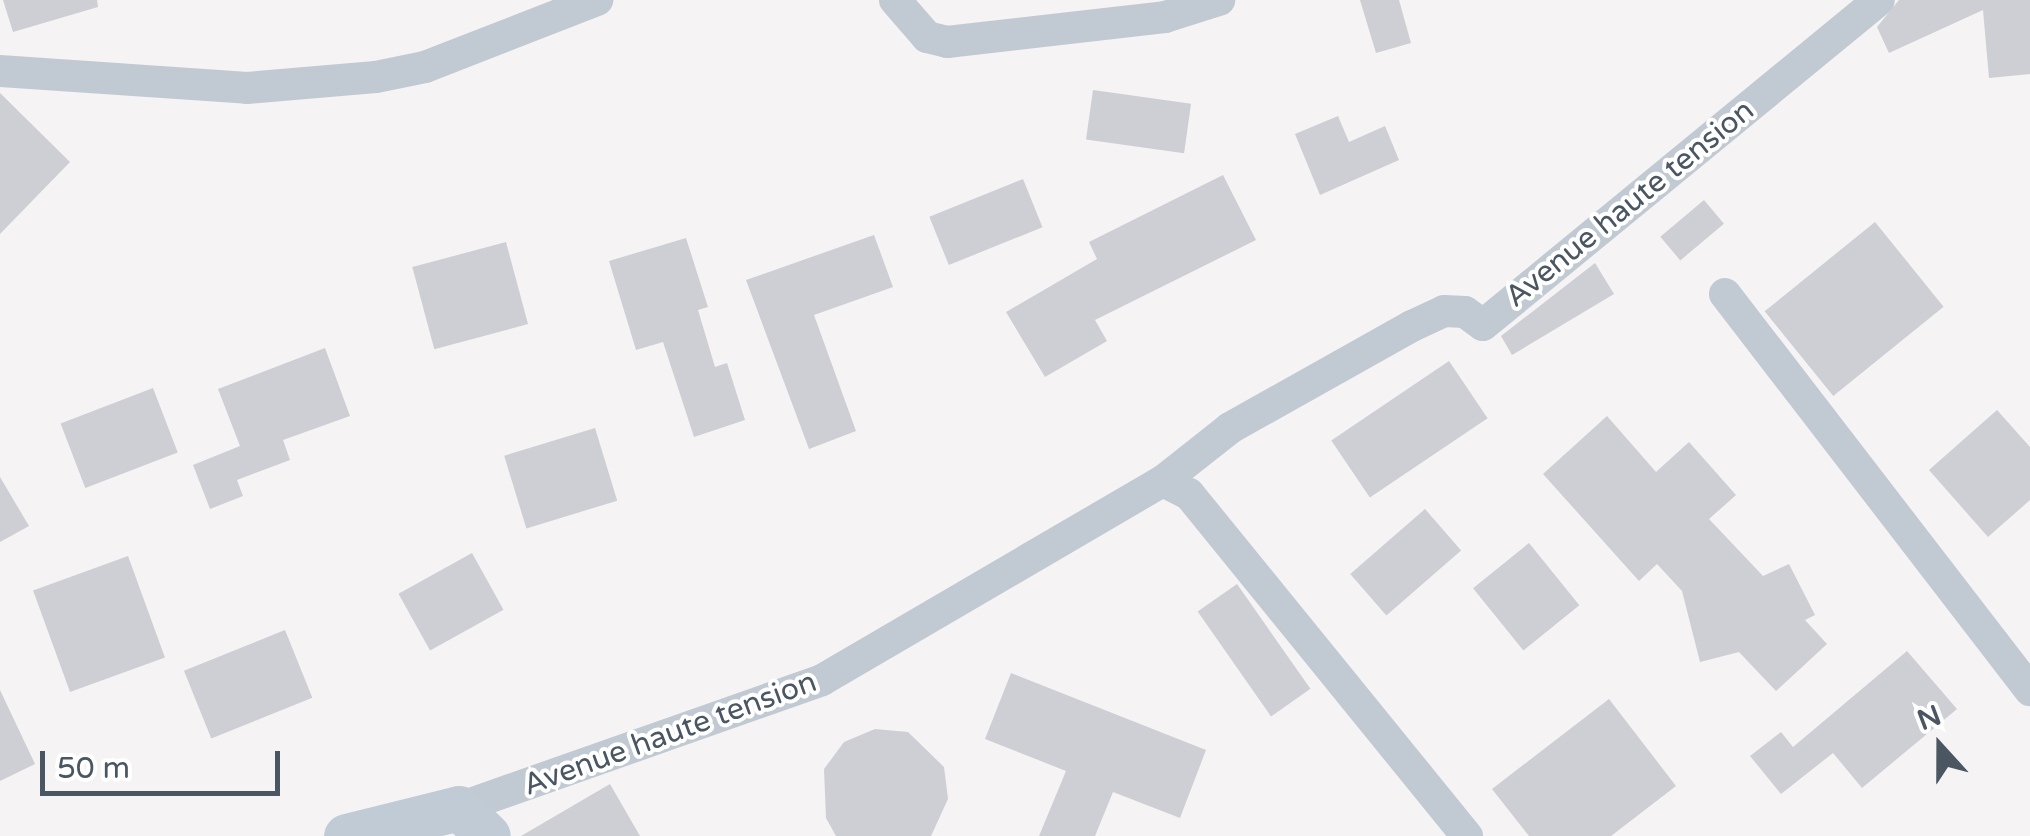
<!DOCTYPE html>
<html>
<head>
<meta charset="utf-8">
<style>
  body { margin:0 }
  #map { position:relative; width:2030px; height:836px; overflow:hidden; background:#f5f3f3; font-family:"Varela Round",sans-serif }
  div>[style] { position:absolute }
  .building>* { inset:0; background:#cdcfd5; transform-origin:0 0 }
  .street>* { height:32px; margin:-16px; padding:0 16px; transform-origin:16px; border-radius:16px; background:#c1cad2 }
  .secondary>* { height:45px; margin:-22.5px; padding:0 22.5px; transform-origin:22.5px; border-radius:22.5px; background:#c1cbd6 }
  span { translate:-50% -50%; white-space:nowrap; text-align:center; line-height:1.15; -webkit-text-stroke:8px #fff; paint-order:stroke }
  .street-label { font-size:30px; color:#4a5661 }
  .north { position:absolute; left:1890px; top:696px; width:100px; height:100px; -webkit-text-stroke:8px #fff; paint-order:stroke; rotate:339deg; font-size:28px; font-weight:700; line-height:40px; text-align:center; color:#4a5661 }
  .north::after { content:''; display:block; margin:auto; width:35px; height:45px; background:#4a5661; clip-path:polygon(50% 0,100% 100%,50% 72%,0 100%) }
  .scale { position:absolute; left:40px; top:751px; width:240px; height:45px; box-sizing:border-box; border:5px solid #4a5661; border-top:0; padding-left:12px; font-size:30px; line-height:35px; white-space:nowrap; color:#4a5661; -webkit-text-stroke:8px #fff; paint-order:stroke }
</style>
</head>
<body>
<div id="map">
  <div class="building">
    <div style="clip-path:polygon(3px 0,97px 0,98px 7px,13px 32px)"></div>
    <div style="clip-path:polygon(1360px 0,1399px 0,1411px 43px,1376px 53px)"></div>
    <div style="clip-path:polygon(1899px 0,2030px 0,2030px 74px,1989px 78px,1983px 10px,1889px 53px,1877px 27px)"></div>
    <div style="left:1093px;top:90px;width:99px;height:50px;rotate:8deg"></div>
    <div style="clip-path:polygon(0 93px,70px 162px,0 234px)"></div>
    <div style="clip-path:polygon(1338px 116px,1349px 142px,1385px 126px,1399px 160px,1320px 195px,1295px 134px)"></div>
    <div style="clip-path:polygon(1223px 175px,1256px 240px,1095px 320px,1107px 341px,1045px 377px,1006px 312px,1097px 259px,1089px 242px)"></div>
    <div style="left:1023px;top:179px;width:52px;height:101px;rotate:68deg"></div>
    <div style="left:1704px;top:200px;width:31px;height:57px;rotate:50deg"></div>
    <div style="left:1875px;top:222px;width:109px;height:142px;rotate:51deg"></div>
    <div style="clip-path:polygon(874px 235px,893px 287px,814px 315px,856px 431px,809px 449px,746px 280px)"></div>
    <div style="clip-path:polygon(686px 238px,708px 307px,698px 310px,715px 367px,727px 363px,745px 420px,694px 437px,663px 342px,636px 350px,609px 261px)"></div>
    <div style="left:506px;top:242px;width:85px;height:97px;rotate:75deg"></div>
    <div style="clip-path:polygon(1595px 263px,1614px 294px,1512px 355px,1501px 336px)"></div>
    <div style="clip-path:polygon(325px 348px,350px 416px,283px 440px,290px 460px,237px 480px,243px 496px,210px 509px,193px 465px,240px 446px,218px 389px)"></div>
    <div style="left:1449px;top:361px;width:69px;height:142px;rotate:56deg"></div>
    <div style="left:153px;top:388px;width:69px;height:99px;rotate:69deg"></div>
    <div style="clip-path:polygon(1997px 410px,2030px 447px,2030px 500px,1988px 537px,1929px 470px)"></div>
    <div style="clip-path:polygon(1607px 416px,1656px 472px,1689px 442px,1736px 495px,1709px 519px,1763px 576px,1789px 564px,1815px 615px,1805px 620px,1827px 644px,1776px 691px,1739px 652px,1700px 662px,1682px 591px,1657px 564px,1639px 581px,1543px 474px)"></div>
    <div style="left:595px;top:428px;width:76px;height:95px;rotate:73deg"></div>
    <div style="clip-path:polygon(0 477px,29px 526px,0 542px)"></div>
    <div style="left:1425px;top:509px;width:55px;height:99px;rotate:49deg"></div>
    <div style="left:1529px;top:543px;width:80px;height:72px;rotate:51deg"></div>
    <div style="left:472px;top:553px;width:65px;height:84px;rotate:61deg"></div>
    <div style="left:128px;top:556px;width:108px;height:101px;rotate:70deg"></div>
    <div style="left:1237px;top:584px;width:128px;height:48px;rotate:55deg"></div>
    <div style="left:285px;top:630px;width:73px;height:109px;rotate:68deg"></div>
    <div style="clip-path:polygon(1907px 651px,1957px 709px,1862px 788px,1833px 753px,1781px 794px,1750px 756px,1781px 732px,1793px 747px)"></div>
    <div style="clip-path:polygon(1011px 673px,1206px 750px,1180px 818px,1113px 792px,1095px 836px,1039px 836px,1066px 771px,985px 739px)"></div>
    <div style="clip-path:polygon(0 690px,35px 764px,0 781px)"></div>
    <div style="clip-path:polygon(1609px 699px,1676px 786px,1611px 836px,1529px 836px,1492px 789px)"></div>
    <div style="clip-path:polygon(875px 729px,908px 732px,944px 767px,948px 799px,931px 836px,836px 836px,826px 818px,824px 769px,844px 742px)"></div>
    <div style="clip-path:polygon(610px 784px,640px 836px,521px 836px)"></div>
  </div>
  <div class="street">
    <div style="left:895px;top:0;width:49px;rotate:49.1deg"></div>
    <div style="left:927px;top:37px;width:21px;rotate:14deg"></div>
    <div style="left:947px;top:42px;width:219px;rotate:-6.5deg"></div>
    <div style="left:1165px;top:17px;width:57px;rotate:-17.5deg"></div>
    <div style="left:0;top:71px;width:248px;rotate:3.9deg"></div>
    <div style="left:247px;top:88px;width:129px;rotate:-4.9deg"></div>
    <div style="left:376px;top:77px;width:50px;rotate:-11.5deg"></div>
    <div style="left:425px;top:67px;width:185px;rotate:-21.3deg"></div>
    <div style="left:1725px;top:294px;width:500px;rotate:52.4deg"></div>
    <div style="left:1163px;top:481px;width:85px;rotate:-38.3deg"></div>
    <div style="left:1230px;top:428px;width:209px;rotate:-29.3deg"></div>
    <div style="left:1412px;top:326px;width:35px;rotate:-25deg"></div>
    <div style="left:1444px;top:311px;width:21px;rotate:3deg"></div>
    <div style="left:1465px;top:312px;width:22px;rotate:36deg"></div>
    <div style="left:1483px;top:325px;width:512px;rotate:-39.38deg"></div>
    <div style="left:459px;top:808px;width:385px;rotate:-19.4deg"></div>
    <div style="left:822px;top:680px;width:395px;rotate:-30.3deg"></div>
    <div style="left:1163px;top:481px;width:29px;rotate:27deg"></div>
    <div style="left:1189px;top:494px;width:441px;rotate:50.9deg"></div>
  </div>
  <div class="secondary">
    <div style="left:346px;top:836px;width:116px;rotate:-13.9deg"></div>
    <div style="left:459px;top:808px;width:40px;rotate:44deg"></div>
  </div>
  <div class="street-label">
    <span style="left:1630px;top:204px;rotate:-39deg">Avenue haute tension</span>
    <span style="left:670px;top:734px;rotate:-20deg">Avenue haute tension</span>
  </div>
  <div class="north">N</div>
  <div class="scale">50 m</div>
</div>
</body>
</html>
